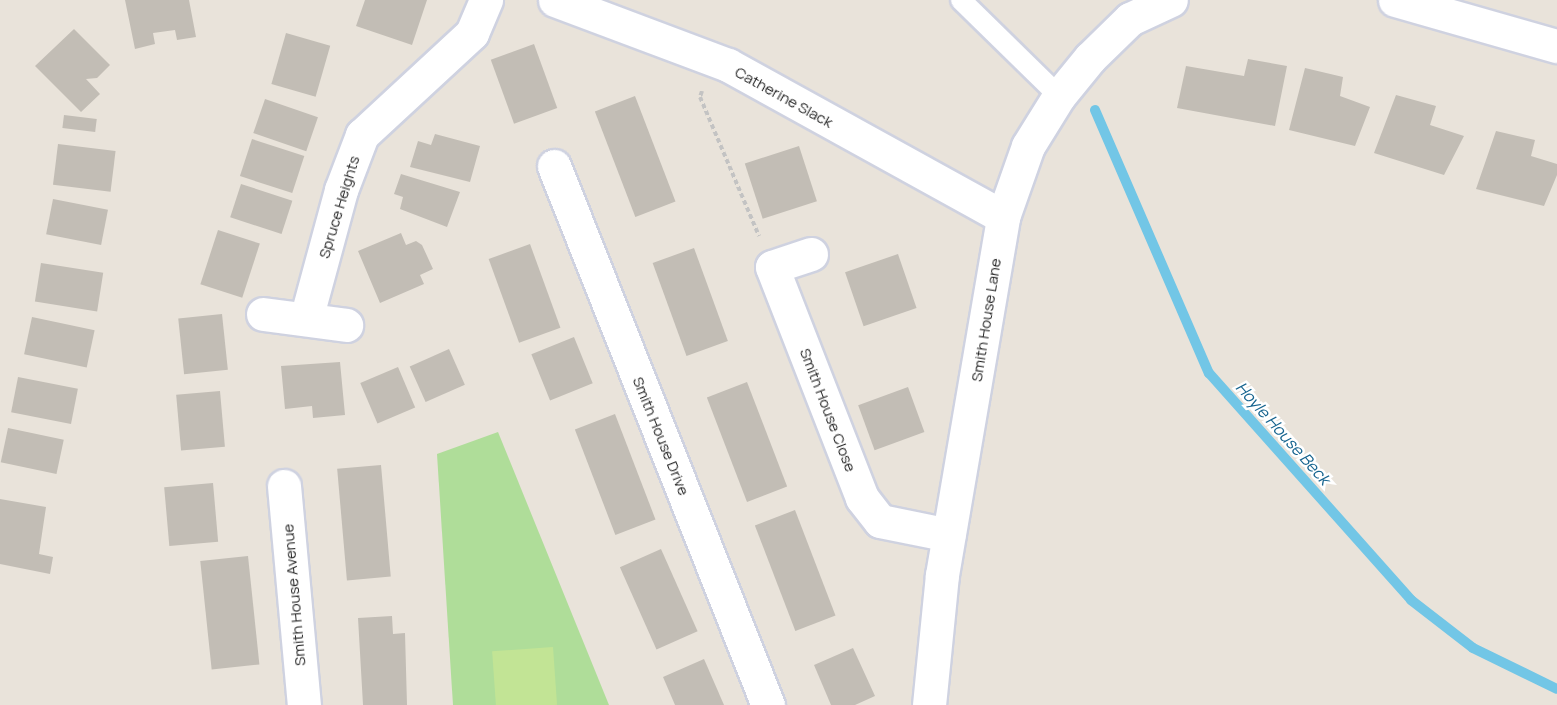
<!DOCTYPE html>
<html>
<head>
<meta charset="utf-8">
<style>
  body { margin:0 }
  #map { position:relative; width:1557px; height:705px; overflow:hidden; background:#e9e3da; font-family:Manrope,sans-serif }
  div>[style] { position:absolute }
  .green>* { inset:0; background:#afdd99 }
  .pitch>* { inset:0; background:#c2e495; transform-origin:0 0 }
  .stream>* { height:10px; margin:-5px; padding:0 5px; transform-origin:5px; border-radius:5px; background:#72c6e6 }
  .building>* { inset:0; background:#c2bdb5; transform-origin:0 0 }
  .path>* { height:4px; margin-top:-2px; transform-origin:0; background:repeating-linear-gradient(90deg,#c3c3c3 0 4.5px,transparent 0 7.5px) }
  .roads { filter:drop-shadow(2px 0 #cfd2e0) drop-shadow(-2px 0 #cfd2e0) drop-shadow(0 2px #cfd2e0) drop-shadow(0 -2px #cfd2e0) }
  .service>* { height:20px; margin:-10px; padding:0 10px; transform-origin:10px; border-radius:10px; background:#fff }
  .minor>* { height:33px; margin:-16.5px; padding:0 16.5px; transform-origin:16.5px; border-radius:16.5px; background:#fff }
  span { translate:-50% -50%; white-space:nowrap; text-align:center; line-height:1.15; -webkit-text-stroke:5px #fff; paint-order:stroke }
  .street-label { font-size:15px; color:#272727 }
  .water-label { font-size:16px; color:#15638e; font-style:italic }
</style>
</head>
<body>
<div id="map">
  <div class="green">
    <div style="clip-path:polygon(498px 432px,609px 705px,453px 705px,437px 454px)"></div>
  </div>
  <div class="pitch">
    <div style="left:553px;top:647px;width:58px;height:61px;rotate:86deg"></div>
  </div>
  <div class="stream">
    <div style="left:1095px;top:110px;width:287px;rotate:66.6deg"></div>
    <div style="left:1209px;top:373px;width:304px;rotate:48.3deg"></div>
    <div style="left:1411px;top:600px;width:78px;rotate:37.7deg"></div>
    <div style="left:1473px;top:648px;width:93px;rotate:26deg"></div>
  </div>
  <div class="building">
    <div style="clip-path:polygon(125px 0,189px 0,196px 37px,177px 40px,175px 30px,153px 33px,155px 44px,135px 49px)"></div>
    <div style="clip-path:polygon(365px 0,427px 0,412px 45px,356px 26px)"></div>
    <div style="clip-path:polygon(74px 29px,110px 65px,97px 78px,86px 79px,100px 94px,81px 112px,35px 66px)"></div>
    <div style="left:286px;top:33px;width:46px;height:53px;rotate:16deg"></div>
    <div style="left:534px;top:44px;width:68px;height:46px;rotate:70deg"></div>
    <div style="clip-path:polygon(1248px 59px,1287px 66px,1275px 126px,1177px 108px,1186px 66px,1244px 76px)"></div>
    <div style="clip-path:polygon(1305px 68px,1343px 77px,1340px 96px,1370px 107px,1355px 146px,1289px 130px)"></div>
    <div style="clip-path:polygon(1396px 95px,1436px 106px,1430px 125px,1464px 136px,1444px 175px,1374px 153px)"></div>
    <div style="left:635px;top:96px;width:113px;height:43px;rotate:69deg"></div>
    <div style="left:265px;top:99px;width:56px;height:36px;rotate:19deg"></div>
    <div style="left:64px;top:115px;width:33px;height:13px;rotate:7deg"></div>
    <div style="clip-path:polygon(1496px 131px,1535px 140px,1531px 156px,1557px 164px,1557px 175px,1544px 206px,1476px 189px)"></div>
    <div style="clip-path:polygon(435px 134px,480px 146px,470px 182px,410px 167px,418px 141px,431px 145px)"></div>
    <div style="left:252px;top:139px;width:55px;height:39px;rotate:18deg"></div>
    <div style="left:58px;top:144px;width:58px;height:41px;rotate:7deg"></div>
    <div style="left:799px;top:146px;width:58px;height:57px;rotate:72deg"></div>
    <div style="clip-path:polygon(401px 174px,460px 192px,447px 227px,400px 209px,403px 197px,394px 194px)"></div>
    <div style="left:241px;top:184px;width:54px;height:35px;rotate:18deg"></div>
    <div style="left:53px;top:199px;width:56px;height:36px;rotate:11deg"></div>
    <div style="left:218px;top:230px;width:44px;height:57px;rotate:18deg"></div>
    <div style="clip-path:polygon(401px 233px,406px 245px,416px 241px,422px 245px,433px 269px,420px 275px,424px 284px,380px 303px,358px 251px)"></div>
    <div style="left:530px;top:244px;width:89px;height:44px;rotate:70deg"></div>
    <div style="left:694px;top:248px;width:99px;height:44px;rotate:70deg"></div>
    <div style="left:898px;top:254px;width:57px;height:56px;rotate:71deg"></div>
    <div style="left:41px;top:263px;width:63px;height:39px;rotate:9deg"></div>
    <div style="left:222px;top:314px;width:56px;height:44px;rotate:84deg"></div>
    <div style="left:32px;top:317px;width:64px;height:38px;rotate:12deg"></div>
    <div style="left:574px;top:337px;width:50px;height:46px;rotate:68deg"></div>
    <div style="left:449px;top:349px;width:39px;height:43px;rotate:66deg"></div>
    <div style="clip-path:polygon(340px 362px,345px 415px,313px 418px,312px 406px,285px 409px,281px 366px)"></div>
    <div style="left:398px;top:367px;width:44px;height:41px;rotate:67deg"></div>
    <div style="left:18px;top:377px;width:61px;height:36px;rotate:11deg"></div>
    <div style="left:747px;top:382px;width:112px;height:43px;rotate:69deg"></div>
    <div style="left:908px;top:387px;width:48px;height:53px;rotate:70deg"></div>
    <div style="left:220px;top:391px;width:56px;height:44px;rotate:85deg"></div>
    <div style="left:615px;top:414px;width:113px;height:43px;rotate:69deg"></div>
    <div style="left:8px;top:428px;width:57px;height:35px;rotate:12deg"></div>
    <div style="left:381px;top:465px;width:112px;height:44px;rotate:85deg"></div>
    <div style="left:213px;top:483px;width:59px;height:49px;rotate:85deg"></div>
    <div style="clip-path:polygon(0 499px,46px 507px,39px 554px,53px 557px,50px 574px,0 564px)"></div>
    <div style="left:795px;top:510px;width:113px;height:43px;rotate:69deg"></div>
    <div style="left:661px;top:549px;width:90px;height:45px;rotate:66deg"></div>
    <div style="left:248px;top:556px;width:109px;height:48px;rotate:84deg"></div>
    <div style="clip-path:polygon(392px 616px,393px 634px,405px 633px,407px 705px,363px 705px,358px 618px)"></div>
    <div style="clip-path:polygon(853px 648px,875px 696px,855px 705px,831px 705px,814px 665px)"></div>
    <div style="clip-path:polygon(704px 659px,724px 705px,675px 705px,663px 677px)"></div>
  </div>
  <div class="path">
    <div style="left:702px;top:91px;width:6px;rotate:108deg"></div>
    <div style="left:700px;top:97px;width:151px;rotate:67deg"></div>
  </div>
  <div class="roads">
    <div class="service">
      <div style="left:961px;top:0;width:137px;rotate:44.4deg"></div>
    </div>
    <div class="minor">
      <div style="left:555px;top:0;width:185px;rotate:20.6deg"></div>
      <div style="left:728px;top:65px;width:314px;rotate:28.9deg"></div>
      <div style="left:1395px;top:0;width:168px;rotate:15.9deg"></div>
      <div style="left:554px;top:166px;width:580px;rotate:68.35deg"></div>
      <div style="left:811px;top:254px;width:41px;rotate:161.6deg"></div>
      <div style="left:772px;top:267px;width:248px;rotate:68.7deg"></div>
      <div style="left:862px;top:498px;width:29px;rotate:52deg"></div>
      <div style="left:880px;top:521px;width:70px;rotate:11.5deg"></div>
      <div style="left:263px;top:314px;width:84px;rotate:7.5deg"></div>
      <div style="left:306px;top:319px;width:134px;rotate:-74.8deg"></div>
      <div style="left:341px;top:190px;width:59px;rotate:-69.1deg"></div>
      <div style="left:362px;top:135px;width:150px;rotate:-42.8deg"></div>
      <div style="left:472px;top:33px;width:36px;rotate:-67deg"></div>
      <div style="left:284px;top:486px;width:220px;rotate:84.8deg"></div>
      <div style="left:929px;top:705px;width:131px;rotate:-84.3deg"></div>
      <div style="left:942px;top:575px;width:363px;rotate:-80.3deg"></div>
      <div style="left:1003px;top:217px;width:75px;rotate:-70.6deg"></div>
      <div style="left:1028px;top:146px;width:59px;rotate:-58.2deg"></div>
      <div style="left:1059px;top:96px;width:49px;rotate:-50.8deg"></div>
      <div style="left:1090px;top:58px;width:56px;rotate:-44.3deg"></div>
      <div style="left:1130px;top:19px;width:45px;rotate:-24.9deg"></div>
    </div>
  </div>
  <div class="street-label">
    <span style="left:784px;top:97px;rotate:29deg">Catherine Slack</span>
    <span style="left:339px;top:207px;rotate:-73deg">Spruce Heights</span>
    <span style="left:986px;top:320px;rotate:-81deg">Smith House Lane</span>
    <span style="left:828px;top:410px;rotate:69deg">Smith House Close</span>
    <span style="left:661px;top:436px;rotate:68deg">Smith House Drive</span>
    <span style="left:294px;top:595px;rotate:-95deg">Smith House Avenue</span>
  </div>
  <div class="water-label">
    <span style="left:1283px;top:433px;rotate:48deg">Hoyle House Beck</span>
  </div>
</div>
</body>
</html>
